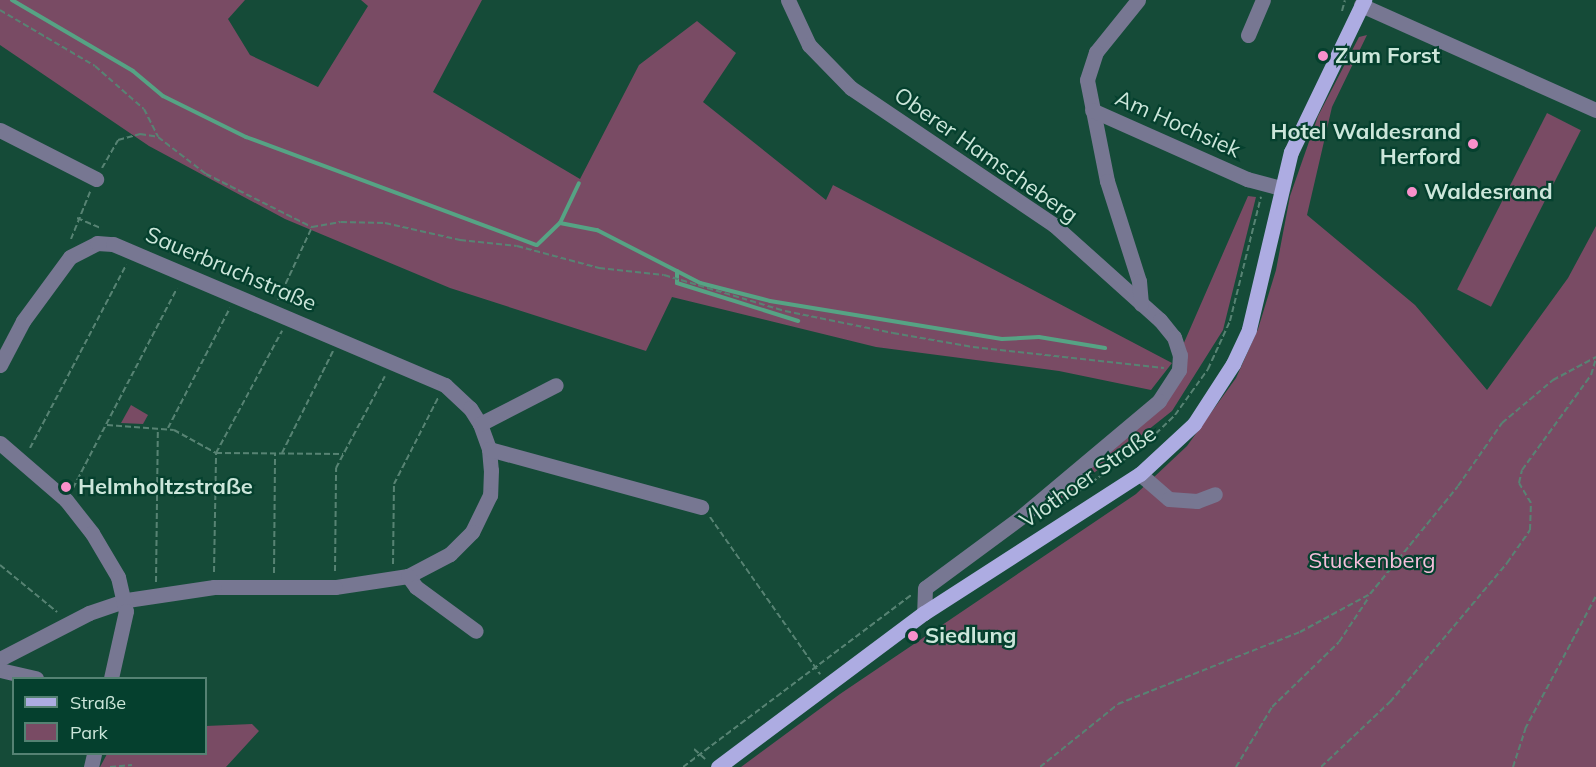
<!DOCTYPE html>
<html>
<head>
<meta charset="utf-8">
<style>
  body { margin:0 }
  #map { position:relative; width:1596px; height:767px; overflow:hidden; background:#154b38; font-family:Mulish,sans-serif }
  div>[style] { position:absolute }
  .green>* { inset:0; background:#794b64; transform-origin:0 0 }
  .stream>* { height:4px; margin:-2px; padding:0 2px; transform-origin:2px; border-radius:2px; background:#56a384 }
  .path>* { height:2px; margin-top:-1px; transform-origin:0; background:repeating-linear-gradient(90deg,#578373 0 6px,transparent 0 9px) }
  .minor>* { height:15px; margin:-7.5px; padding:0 7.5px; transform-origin:7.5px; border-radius:7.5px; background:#777792 }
  .major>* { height:15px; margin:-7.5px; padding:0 7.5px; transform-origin:7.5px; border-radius:7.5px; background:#adace2 }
  .dots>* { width:16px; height:16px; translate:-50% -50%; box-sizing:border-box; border:3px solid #05402e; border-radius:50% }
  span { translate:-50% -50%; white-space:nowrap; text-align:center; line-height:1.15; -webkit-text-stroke:4.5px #05402e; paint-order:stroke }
  .poi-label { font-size:22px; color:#cce6da; font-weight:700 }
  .left { translate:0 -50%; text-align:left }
  .right { translate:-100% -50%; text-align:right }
  .street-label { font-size:22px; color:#cce6da }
  .park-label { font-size:22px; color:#f5bedb }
  .legend { position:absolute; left:12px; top:677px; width:195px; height:78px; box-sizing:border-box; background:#05402e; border:2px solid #558273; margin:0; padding:8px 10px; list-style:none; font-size:18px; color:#cce6da }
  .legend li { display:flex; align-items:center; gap:12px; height:30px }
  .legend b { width:30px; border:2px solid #558273 }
</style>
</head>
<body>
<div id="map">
  <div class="green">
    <div style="clip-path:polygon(0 0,245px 0,228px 19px,250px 55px,318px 87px,368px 6px,361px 0,482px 0,433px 92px,580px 179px,639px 65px,697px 21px,736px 53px,703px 102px,826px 200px,833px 185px,1172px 363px,1151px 390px,1059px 371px,876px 347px,672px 297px,646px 351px,450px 288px,285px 219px,149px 146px,0 45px)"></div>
    <div style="clip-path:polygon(1367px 35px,1332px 107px,1307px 215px,1415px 305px,1487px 390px,1568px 278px,1596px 226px,1596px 767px,741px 767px,840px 694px,1136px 494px,1187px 446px,1236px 378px,1258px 329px,1276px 270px,1290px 196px,1318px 116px,1359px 37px)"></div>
    <div style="left:1547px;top:113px;width:38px;height:198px;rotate:27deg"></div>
    <div style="clip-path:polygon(1248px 196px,1256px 197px,1223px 330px,1172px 411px,1061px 499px,1039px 507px,1162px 406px,1179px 384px,1187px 366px,1183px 345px)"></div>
    <div style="clip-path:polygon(131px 405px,148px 415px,143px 424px,121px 423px)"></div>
    <div style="clip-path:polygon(252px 724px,259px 731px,226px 767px,100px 767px,107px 754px,206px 754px,206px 726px)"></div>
  </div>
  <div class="stream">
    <div style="left:12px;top:0;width:140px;rotate:30.4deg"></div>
    <div style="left:133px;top:71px;width:39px;rotate:40deg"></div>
    <div style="left:163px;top:96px;width:93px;rotate:26.3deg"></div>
    <div style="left:246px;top:137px;width:310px;rotate:20.4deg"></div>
    <div style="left:537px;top:245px;width:32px;rotate:-44deg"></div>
    <div style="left:560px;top:223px;width:38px;rotate:11deg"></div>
    <div style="left:597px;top:230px;width:116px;rotate:27.2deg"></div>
    <div style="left:700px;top:283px;width:72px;rotate:14.4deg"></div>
    <div style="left:770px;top:301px;width:235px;rotate:9.3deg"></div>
    <div style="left:1002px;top:339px;width:37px;rotate:-3deg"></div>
    <div style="left:1039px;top:337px;width:67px;rotate:9.5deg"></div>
    <div style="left:560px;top:223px;width:44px;rotate:-64.6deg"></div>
    <div style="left:677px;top:271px;width:12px;rotate:90deg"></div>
    <div style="left:677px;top:283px;width:127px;rotate:17.4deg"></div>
  </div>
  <div class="path">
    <div style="left:0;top:10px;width:110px;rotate:30.5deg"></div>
    <div style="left:95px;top:66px;width:65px;rotate:41.3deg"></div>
    <div style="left:144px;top:109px;width:31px;rotate:63deg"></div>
    <div style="left:158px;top:137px;width:61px;rotate:37.6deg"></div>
    <div style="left:206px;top:174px;width:119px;rotate:26.6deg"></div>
    <div style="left:312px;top:227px;width:29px;rotate:-10deg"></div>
    <div style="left:341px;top:222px;width:44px;rotate:1.3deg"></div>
    <div style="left:385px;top:223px;width:77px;rotate:12.8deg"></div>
    <div style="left:460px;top:240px;width:57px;rotate:6deg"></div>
    <div style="left:517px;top:246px;width:85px;rotate:15deg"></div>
    <div style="left:599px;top:268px;width:65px;rotate:6.1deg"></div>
    <div style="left:664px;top:275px;width:126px;rotate:16.6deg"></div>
    <div style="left:785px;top:311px;width:110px;rotate:11.5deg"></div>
    <div style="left:893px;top:333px;width:81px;rotate:9.9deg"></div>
    <div style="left:973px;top:347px;width:192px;rotate:6.3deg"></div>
    <div style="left:1342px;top:11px;width:11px;rotate:-75deg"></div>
    <div style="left:102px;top:168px;width:32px;rotate:-60deg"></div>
    <div style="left:118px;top:140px;width:23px;rotate:-15deg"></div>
    <div style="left:140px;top:134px;width:18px;rotate:9deg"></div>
    <div style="left:77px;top:218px;width:26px;rotate:23deg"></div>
    <div style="left:71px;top:239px;width:51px;rotate:-68deg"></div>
    <div style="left:278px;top:300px;width:81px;rotate:-65deg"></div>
    <div style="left:107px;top:425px;width:67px;rotate:4.3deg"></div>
    <div style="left:174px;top:430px;width:48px;rotate:28.7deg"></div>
    <div style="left:216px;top:453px;width:127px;rotate:0.5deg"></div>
    <div style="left:168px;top:428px;width:135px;rotate:-62.7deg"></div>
    <div style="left:30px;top:448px;width:207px;rotate:-62.3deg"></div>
    <div style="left:282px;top:453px;width:114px;rotate:-63.4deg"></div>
    <div style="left:73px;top:488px;width:225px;rotate:-62.5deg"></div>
    <div style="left:1062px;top:503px;width:99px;rotate:-35.1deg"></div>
    <div style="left:1143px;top:446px;width:45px;rotate:-44.1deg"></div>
    <div style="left:1175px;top:415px;width:57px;rotate:-54.3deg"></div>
    <div style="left:1208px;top:369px;width:53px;rotate:-65.4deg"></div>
    <div style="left:1230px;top:321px;width:128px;rotate:-76deg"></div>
    <div style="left:710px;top:517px;width:192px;rotate:55deg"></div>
    <div style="left:393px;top:564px;width:80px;rotate:-89.3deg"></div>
    <div style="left:394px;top:484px;width:97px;rotate:-62.9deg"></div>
    <div style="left:0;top:565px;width:74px;rotate:39.5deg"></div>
    <div style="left:335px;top:571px;width:103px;rotate:-89.4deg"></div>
    <div style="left:336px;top:468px;width:104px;rotate:-62deg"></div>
    <div style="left:214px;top:572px;width:119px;rotate:-89deg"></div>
    <div style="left:216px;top:453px;width:139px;rotate:-61.6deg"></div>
    <div style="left:274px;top:573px;width:120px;rotate:-89.5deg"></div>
    <div style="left:156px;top:582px;width:153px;rotate:-89.3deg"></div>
    <div style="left:694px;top:749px;width:15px;rotate:42deg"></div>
    <div style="left:110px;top:767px;width:22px;rotate:-5deg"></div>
    <div style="left:683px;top:767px;width:286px;rotate:-37deg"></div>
    <div style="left:1040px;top:767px;width:100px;rotate:-38.9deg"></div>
    <div style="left:1118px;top:704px;width:196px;rotate:-21.6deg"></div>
    <div style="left:1300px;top:632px;width:80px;rotate:-28.5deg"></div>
    <div style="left:1370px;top:594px;width:139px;rotate:-50.8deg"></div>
    <div style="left:1458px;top:486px;width:77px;rotate:-55.1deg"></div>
    <div style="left:1502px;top:423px;width:67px;rotate:-40.1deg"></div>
    <div style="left:1553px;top:380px;width:49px;rotate:-28.1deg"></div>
    <div style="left:1236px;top:767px;width:70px;rotate:-59deg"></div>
    <div style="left:1272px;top:707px;width:93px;rotate:-44.1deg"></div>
    <div style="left:1339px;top:642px;width:54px;rotate:-56.3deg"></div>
    <div style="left:1321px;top:767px;width:95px;rotate:-43.3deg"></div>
    <div style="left:1390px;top:702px;width:182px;rotate:-49.9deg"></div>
    <div style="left:1507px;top:563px;width:40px;rotate:-55.1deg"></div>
    <div style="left:1530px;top:530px;width:27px;rotate:-88deg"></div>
    <div style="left:1531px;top:503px;width:23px;rotate:-121deg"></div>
    <div style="left:1519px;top:483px;width:13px;rotate:-77deg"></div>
    <div style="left:1522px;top:470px;width:117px;rotate:-54deg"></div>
    <div style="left:1591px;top:375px;width:17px;rotate:-73deg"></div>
    <div style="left:1513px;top:767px;width:40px;rotate:-72deg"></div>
    <div style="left:1525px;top:729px;width:151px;rotate:-61.9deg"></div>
  </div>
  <div class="minor">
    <div style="left:788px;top:0;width:50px;rotate:65deg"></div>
    <div style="left:809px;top:45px;width:60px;rotate:45.7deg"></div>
    <div style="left:851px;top:88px;width:245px;rotate:34deg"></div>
    <div style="left:1054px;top:225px;width:142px;rotate:41.9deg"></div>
    <div style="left:1160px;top:320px;width:22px;rotate:51deg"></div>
    <div style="left:1174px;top:337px;width:19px;rotate:72deg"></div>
    <div style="left:1180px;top:355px;width:15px;rotate:94deg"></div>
    <div style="left:1179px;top:370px;width:37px;rotate:123deg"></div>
    <div style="left:1159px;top:401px;width:180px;rotate:140deg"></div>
    <div style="left:1021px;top:517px;width:119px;rotate:143.5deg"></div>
    <div style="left:925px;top:588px;width:25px;rotate:92deg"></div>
    <div style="left:1138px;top:0;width:67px;rotate:128.9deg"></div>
    <div style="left:1096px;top:52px;width:29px;rotate:108deg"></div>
    <div style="left:1087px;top:80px;width:103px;rotate:78.8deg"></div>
    <div style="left:1107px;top:181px;width:105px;rotate:72.3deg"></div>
    <div style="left:1139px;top:281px;width:23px;rotate:85deg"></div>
    <div style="left:1361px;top:5px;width:257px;rotate:24.1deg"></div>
    <div style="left:1248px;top:35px;width:38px;rotate:-67deg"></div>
    <div style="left:1092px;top:110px;width:170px;rotate:24deg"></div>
    <div style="left:1247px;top:179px;width:35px;rotate:15deg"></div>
    <div style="left:0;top:130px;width:108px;rotate:27deg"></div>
    <div style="left:0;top:365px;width:50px;rotate:-62.4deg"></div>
    <div style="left:23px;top:321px;width:79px;rotate:-53.7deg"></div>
    <div style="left:70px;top:257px;width:30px;rotate:-27deg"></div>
    <div style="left:97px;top:243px;width:16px;rotate:4deg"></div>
    <div style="left:113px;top:244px;width:361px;rotate:23deg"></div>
    <div style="left:445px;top:385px;width:34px;rotate:43deg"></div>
    <div style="left:470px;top:408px;width:19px;rotate:58deg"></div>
    <div style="left:480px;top:424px;width:27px;rotate:70deg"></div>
    <div style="left:489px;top:449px;width:21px;rotate:85deg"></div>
    <div style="left:491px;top:470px;width:25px;rotate:92deg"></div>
    <div style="left:490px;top:495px;width:41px;rotate:115.9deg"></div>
    <div style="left:472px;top:532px;width:31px;rotate:135deg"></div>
    <div style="left:450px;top:554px;width:47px;rotate:152.4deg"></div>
    <div style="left:408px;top:576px;width:74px;rotate:171.4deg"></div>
    <div style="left:335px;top:587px;width:121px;rotate:180deg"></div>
    <div style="left:214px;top:587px;width:88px;rotate:171.5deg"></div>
    <div style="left:127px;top:600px;width:40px;rotate:161.1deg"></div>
    <div style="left:89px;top:613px;width:100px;rotate:152.7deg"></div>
    <div style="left:480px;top:424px;width:85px;rotate:-27.2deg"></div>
    <div style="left:0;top:443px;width:87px;rotate:40.8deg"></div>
    <div style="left:66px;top:500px;width:42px;rotate:51.8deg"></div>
    <div style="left:92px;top:533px;width:51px;rotate:59.4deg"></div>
    <div style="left:118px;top:577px;width:35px;rotate:77deg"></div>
    <div style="left:126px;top:611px;width:69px;rotate:102.6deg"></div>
    <div style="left:489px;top:449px;width:220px;rotate:15.3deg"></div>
    <div style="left:1140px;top:474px;width:38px;rotate:41deg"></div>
    <div style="left:1169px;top:499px;width:28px;rotate:4deg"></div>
    <div style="left:1197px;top:501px;width:19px;rotate:-21deg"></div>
    <div style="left:408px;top:576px;width:14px;rotate:54deg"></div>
    <div style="left:416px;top:587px;width:74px;rotate:36.3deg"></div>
    <div style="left:0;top:670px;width:37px;rotate:13deg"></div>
    <div style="left:91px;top:767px;width:13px;rotate:-77deg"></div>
  </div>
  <div class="major">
    <div style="left:718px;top:767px;width:257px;rotate:-36.8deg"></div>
    <div style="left:924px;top:613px;width:257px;rotate:-32.8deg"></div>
    <div style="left:1140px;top:474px;width:74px;rotate:-42.8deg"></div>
    <div style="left:1194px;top:424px;width:72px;rotate:-57deg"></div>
    <div style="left:1233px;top:364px;width:38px;rotate:-65deg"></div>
    <div style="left:1249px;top:329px;width:182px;rotate:-76.7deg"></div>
    <div style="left:1291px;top:152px;width:169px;rotate:-64.3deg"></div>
  </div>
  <div class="dots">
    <div style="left:1323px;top:56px;background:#f890cb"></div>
    <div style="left:1473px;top:144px;background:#f890cb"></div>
    <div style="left:1412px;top:192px;background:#f890cb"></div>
    <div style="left:66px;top:487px;background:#f890cb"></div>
    <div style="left:913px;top:636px;background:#f890cb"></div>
  </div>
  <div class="poi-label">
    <span class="left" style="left:1335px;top:56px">Zum Forst</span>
    <span class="right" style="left:1461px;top:144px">Hotel Waldesrand<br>Herford</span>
    <span class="left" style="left:1424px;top:192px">Waldesrand</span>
    <span class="left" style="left:78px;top:487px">Helmholtzstraße</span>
    <span class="left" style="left:925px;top:636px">Siedlung</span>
  </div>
  <div class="street-label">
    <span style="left:1178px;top:124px;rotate:24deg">Am Hochsiek</span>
    <span style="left:986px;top:155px;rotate:35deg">Oberer Hamscheberg</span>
    <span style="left:231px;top:269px;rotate:23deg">Sauerbruchstraße</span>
    <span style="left:1088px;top:477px;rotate:-35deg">Vlothoer Straße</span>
  </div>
  <div class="park-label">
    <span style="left:1372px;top:561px">Stuckenberg</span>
  </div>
  <ul class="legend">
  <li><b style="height:8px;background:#adace2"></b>Straße</li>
  <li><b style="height:16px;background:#794b64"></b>Park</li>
  </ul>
</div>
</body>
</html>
